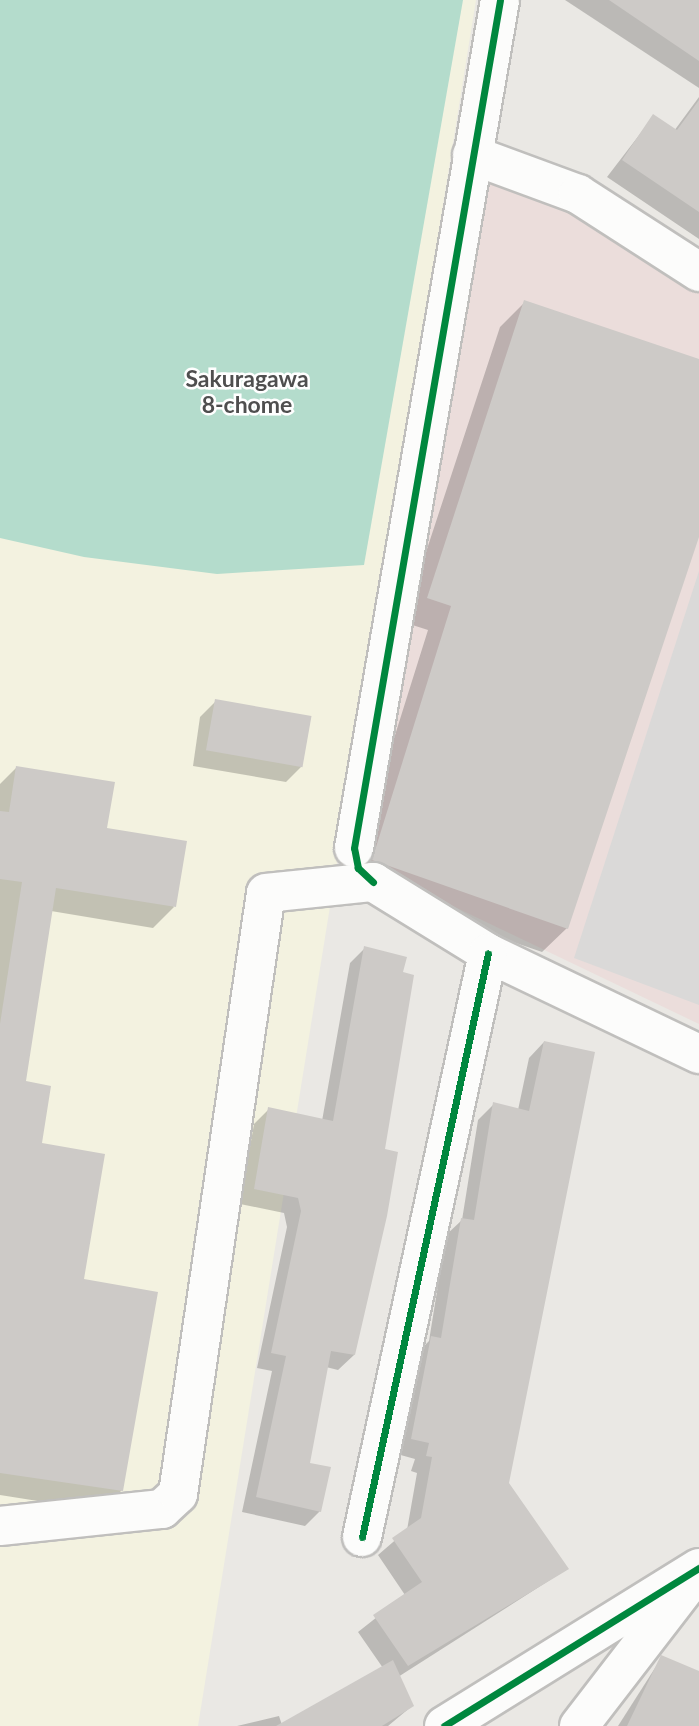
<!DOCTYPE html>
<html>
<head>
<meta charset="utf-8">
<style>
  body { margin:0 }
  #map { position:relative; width:699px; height:1726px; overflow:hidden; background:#eae8e4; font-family:Lato,sans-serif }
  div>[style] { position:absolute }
  .commercial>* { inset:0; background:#ebdddb }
  .education>* { inset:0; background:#f3f2e0 }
  .pitch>* { inset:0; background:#b4dccc }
  .parking>* { inset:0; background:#dad9d8 }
  .shadow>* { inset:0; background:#0003 }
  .building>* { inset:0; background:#cdcac7; transform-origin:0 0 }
  .roads { filter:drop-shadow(2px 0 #c0bfbd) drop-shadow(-2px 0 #c0bfbd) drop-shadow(0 2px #c0bfbd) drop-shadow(0 -2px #c0bfbd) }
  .minor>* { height:38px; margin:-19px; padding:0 19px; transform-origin:19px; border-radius:19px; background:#fcfcfb }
  .cycleway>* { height:7px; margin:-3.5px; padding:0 3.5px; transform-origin:3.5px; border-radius:3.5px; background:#00873e }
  span { translate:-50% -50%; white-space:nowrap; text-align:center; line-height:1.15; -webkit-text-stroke:5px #fff; paint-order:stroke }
  .neighbourhood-label { font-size:23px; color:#4f4f4f; font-weight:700 }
</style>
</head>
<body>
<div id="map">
  <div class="commercial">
    <div style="clip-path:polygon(482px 174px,579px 212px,699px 289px,699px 1024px,365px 864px)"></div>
  </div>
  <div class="education">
    <div style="clip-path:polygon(0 0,476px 0,198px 1726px,0 1726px)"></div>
  </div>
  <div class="pitch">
    <div style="clip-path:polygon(0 0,463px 0,364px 565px,217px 574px,84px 557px,0 538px)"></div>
  </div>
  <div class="parking">
    <div style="clip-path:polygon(699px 571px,699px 1005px,574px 958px)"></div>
  </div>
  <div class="shadow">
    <div style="clip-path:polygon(565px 0,699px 0,699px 88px)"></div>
    <div style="clip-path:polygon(699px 97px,699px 239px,607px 177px,653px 117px,674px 131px)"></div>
    <div style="clip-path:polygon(525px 302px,699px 361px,699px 529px,567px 928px,542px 952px,348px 885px,428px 630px,403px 622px,500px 327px)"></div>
    <div style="clip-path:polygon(216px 701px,302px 766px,286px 782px,193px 766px,200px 717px)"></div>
    <div style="clip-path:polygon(17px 767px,105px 829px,174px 907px,153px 928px,51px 911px,24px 1083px,82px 1281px,122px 1490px,101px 1511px,0 1495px,0 784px)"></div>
    <div style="clip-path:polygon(365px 948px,401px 973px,383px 1151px,354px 1355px,338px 1370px,326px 1367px,308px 1464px,320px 1511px,305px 1526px,242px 1512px,272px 1371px,257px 1368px,287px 1227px,284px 1213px,240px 1204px,254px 1124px,269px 1109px,322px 1121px,350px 963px)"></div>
    <div style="clip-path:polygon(544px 1042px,507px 1483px,567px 1569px,398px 1677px,412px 1706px,388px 1726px,237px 1726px,279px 1716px,282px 1725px,383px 1668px,358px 1632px,405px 1595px,378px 1555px,407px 1530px,417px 1473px,411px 1471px,415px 1459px,397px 1454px,416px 1354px,429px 1341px,446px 1235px,462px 1220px,478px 1120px,494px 1104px,518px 1110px,529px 1058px)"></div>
    <div style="clip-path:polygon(662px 1657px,699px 1673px,699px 1726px,618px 1726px)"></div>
  </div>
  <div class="building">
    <div style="clip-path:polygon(609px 0,699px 0,699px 61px)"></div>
    <div style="clip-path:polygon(699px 100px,699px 212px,622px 160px,653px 114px,677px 130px)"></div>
    <div style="clip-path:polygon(524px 300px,699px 359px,699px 537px,568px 929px,372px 860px,451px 606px,427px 598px)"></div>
    <div style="left:215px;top:699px;width:98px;height:52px;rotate:10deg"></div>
    <div style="clip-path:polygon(16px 766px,115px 782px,107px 828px,187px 841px,176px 907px,56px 888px,26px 1081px,51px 1086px,42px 1143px,105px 1154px,84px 1279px,158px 1292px,123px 1491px,0 1473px,0 1024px,22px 882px,0 879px,0 811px,9px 812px)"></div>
    <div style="clip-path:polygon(364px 946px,407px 957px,403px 972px,414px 975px,385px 1149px,398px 1152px,387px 1216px,355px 1355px,331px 1351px,310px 1463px,331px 1467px,321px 1512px,256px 1497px,286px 1356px,271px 1353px,301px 1211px,298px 1198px,254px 1189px,268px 1107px,333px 1121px)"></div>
    <div style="clip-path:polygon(544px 1041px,595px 1052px,509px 1483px,569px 1569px,408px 1666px,373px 1615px,422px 1582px,392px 1538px,421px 1518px,432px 1457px,426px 1456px,429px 1443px,411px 1439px,431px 1336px,441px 1338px,461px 1218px,474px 1220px,493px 1102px,529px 1111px)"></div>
    <div style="clip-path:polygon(661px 1655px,699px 1671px,699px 1726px,627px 1726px)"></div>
    <div style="clip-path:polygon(393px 1660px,414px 1706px,382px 1726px,276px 1726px)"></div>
  </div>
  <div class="roads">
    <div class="minor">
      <div style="left:472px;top:155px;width:113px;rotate:20.2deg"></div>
      <div style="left:578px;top:194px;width:144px;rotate:32.8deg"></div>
      <div style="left:354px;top:848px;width:860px;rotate:-80.23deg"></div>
      <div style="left:0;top:1526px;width:163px;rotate:-6deg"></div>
      <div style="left:162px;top:1509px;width:22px;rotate:-43deg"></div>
      <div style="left:178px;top:1494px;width:607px;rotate:-81.67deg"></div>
      <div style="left:266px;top:893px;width:108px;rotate:-5.9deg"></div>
      <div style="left:373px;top:882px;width:135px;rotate:31.7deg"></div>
      <div style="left:488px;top:953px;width:234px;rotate:25.6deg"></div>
      <div style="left:362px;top:1537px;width:597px;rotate:-77.82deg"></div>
      <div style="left:444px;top:1726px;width:300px;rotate:-31.8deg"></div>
      <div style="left:579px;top:1726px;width:177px;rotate:-52.4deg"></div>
    </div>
  </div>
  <div class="cycleway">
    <div style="left:373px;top:882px;width:21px;rotate:-137deg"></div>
    <div style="left:358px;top:868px;width:20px;rotate:-101deg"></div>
    <div style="left:354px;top:848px;width:860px;rotate:-80.23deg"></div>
    <div style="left:362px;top:1537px;width:597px;rotate:-77.82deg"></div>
    <div style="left:444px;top:1726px;width:300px;rotate:-31.8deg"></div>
  </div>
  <div class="neighbourhood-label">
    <span style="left:247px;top:391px">Sakuragawa<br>8-chome</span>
  </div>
</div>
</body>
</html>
